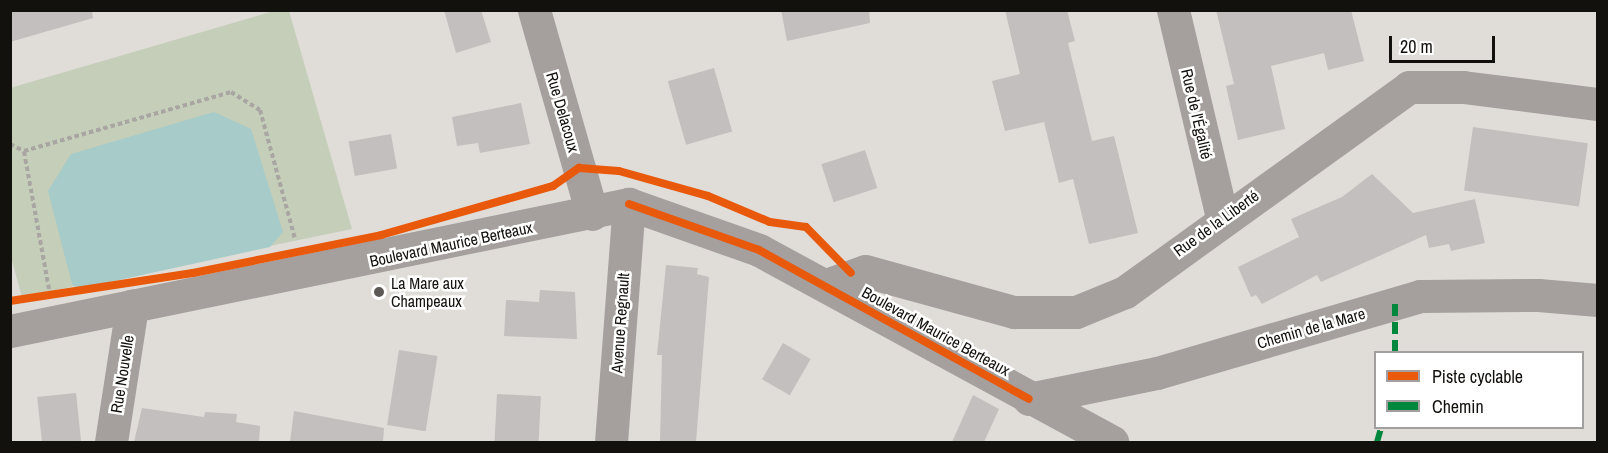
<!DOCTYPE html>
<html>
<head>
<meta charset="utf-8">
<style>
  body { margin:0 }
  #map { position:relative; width:1608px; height:453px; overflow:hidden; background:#e0ddd8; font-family:"Archivo Narrow",sans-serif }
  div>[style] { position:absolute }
  .green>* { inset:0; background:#c4ceb9 }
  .water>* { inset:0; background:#a6cbc9 }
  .building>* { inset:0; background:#c2bfbe; transform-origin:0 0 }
  .path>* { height:4px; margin-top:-2px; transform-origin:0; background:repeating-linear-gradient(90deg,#a9a5a2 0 4.5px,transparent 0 7.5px) }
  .minor>* { height:33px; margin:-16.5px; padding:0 16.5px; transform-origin:16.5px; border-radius:16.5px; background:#a59f9d }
  .quiet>* { height:6px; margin-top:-3px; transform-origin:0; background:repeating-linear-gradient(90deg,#00873e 0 12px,transparent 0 18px) }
  .cycleway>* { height:8px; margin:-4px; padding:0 4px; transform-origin:4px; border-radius:4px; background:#e8590c }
  .dots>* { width:16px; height:16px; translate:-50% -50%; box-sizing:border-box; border:3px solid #fff; border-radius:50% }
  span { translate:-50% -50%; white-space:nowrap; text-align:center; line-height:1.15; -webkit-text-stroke:5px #fff; paint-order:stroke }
  .street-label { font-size:16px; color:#13110e }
  .poi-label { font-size:16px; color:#13110e }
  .left { translate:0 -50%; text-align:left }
  .frame { position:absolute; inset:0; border:12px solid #13110e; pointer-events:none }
  .legend { position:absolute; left:1374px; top:351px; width:210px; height:78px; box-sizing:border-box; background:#fff; border:2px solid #a1a09f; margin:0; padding:8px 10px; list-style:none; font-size:18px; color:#13110e }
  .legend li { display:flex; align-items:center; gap:12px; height:30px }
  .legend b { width:30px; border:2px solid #a1a09f }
  .scale { position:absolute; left:1389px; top:36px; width:106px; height:27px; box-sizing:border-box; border:3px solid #13110e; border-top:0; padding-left:8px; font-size:18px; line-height:21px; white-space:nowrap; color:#13110e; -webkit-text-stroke:4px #fff; paint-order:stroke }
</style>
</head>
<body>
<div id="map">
  <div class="green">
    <div style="clip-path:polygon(274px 11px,289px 11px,352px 229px,22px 297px,11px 257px,10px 88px)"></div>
  </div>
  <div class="water">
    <div style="clip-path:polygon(214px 112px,251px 129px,283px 232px,270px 247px,78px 289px,72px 284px,48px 191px,71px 154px)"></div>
  </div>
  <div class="building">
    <div style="clip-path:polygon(10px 10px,92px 10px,93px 18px,10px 42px)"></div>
    <div style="clip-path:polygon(444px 10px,481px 10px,491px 42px,456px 53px)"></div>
    <div style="clip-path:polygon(781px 10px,869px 10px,870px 23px,787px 41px)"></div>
    <div style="clip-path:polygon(1005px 10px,1067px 10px,1075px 41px,1068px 43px,1092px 141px,1114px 136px,1138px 233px,1089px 244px,1073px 179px,1059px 183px,1044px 122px,1005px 131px,992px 81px,1020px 74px)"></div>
    <div style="clip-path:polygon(1216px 10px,1351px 10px,1364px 61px,1328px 70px,1324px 53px,1271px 66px,1285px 129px,1238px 140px,1226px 86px,1234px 84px)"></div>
    <div style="left:714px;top:68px;width:66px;height:48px;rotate:74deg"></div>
    <div style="clip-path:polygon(521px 103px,530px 144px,480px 153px,478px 143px,457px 146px,452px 117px)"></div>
    <div style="left:1473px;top:127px;width:116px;height:64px;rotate:8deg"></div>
    <div style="left:391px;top:134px;width:35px;height:43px;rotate:80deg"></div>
    <div style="left:865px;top:150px;width:40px;height:46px;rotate:72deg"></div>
    <div style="clip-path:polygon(1372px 174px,1413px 213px,1475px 199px,1485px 243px,1451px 251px,1449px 244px,1429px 248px,1426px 235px,1321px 282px,1317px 275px,1262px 304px,1256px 295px,1251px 297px,1238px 267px,1299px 237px,1291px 219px,1342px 197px)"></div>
    <div style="clip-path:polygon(666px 265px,698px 268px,697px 274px,709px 277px,696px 442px,660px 442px,662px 355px,657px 355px)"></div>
    <div style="clip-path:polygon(540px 290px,575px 292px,577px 339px,504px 336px,506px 300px,539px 302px)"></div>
    <div style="left:783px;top:343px;width:32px;height:42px;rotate:30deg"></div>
    <div style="left:399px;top:350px;width:39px;height:76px;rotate:9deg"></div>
    <div style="left:76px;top:393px;width:48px;height:39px;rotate:84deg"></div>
    <div style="left:497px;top:394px;width:44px;height:48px;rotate:3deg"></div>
    <div style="clip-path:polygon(973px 395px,999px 409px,984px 442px,952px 442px)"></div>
    <div style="clip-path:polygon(142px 408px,204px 417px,205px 412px,237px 414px,236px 422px,260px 426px,259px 442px,134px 442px)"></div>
    <div style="clip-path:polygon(294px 411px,384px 428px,383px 442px,290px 442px)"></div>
  </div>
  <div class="path">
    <div style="left:10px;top:144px;width:16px;rotate:27deg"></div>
    <div style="left:49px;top:289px;width:140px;rotate:-100.3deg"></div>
    <div style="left:24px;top:151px;width:215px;rotate:-15.9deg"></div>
    <div style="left:231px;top:92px;width:34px;rotate:32deg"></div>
    <div style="left:260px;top:110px;width:134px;rotate:74.8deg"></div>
  </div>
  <div class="minor">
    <div style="left:534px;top:10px;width:212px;rotate:74.1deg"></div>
    <div style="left:1173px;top:10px;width:213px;rotate:76.7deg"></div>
    <div style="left:826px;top:285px;width:41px;rotate:-19.7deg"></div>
    <div style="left:865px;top:271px;width:155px;rotate:15.4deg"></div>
    <div style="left:1014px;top:312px;width:62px"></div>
    <div style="left:1076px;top:312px;width:53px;rotate:-22.2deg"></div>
    <div style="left:1125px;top:292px;width:350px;rotate:-35.8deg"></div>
    <div style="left:1409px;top:87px;width:54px"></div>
    <div style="left:1463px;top:87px;width:136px;rotate:7.2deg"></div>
    <div style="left:10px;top:331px;width:632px;rotate:-11.59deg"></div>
    <div style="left:629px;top:204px;width:138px;rotate:19.5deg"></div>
    <div style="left:759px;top:250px;width:402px;rotate:28.5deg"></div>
    <div style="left:1029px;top:399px;width:131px;rotate:-11.5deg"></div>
    <div style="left:1157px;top:373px;width:274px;rotate:-16.3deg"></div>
    <div style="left:1420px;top:296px;width:118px;rotate:-0.5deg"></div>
    <div style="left:1538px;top:295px;width:60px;rotate:4.8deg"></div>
    <div style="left:111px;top:442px;width:138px;rotate:-81.2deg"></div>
    <div style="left:611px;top:442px;width:239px;rotate:-85.7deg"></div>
  </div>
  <div class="quiet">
    <div style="left:1395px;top:304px;width:48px;rotate:90deg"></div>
    <div style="left:1377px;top:442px;width:15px;rotate:-74deg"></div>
  </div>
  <div class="cycleway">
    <div style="left:629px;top:204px;width:138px;rotate:19.5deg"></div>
    <div style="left:759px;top:250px;width:308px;rotate:28.9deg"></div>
    <div style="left:10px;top:301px;width:185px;rotate:-8.7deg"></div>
    <div style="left:193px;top:273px;width:192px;rotate:-11.4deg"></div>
    <div style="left:381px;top:235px;width:179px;rotate:-15.9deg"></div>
    <div style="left:553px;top:186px;width:32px;rotate:-35deg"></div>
    <div style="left:579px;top:168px;width:40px;rotate:4.3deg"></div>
    <div style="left:619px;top:171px;width:92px;rotate:15.7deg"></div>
    <div style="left:708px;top:196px;width:67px;rotate:22.8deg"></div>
    <div style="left:770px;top:222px;width:36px;rotate:8deg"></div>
    <div style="left:806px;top:227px;width:64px;rotate:45.6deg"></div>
  </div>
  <div class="dots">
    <div style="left:379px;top:292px;background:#5b5855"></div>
  </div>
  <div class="street-label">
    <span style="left:563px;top:112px;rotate:74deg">Rue Delacoux</span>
    <span style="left:1197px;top:114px;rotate:77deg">Rue de l'Égalité</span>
    <span style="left:1216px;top:223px;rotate:-36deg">Rue de la Liberté</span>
    <span style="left:451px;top:244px;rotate:-12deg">Boulevard Maurice Berteaux</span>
    <span style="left:620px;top:323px;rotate:-86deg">Avenue Regnault</span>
    <span style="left:1311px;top:328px;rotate:-16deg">Chemin de la Mare</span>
    <span style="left:936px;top:331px;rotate:29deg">Boulevard Maurice Berteaux</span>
    <span style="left:122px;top:374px;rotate:-81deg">Rue Nouvelle</span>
  </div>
  <div class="poi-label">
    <span class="left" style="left:391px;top:292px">La Mare aux<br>Champeaux</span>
  </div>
  <div class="frame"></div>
  <ul class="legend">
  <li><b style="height:8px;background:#e8590c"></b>Piste cyclable</li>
  <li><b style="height:8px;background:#00873e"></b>Chemin</li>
  </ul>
  <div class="scale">20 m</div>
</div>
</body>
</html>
